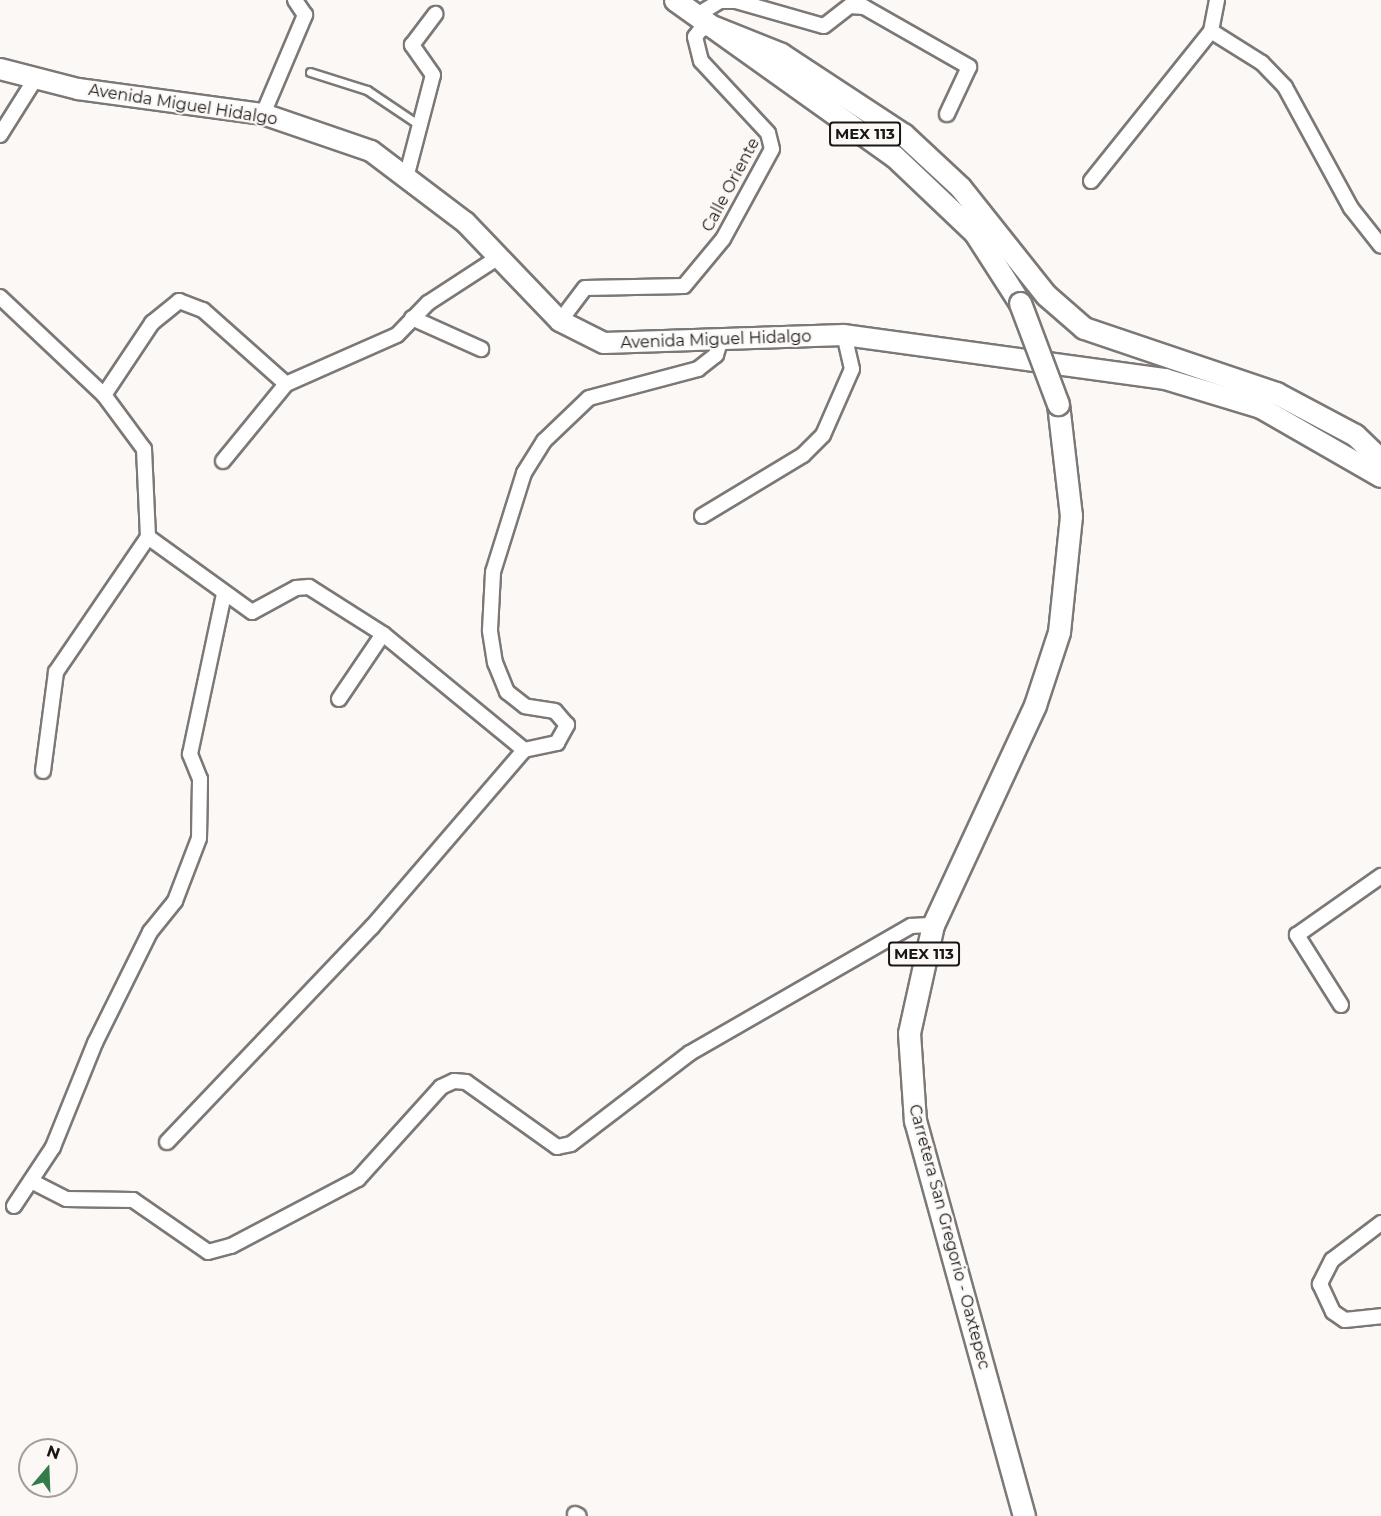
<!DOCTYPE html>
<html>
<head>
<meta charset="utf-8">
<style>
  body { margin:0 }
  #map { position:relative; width:1381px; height:1516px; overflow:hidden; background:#fcf8f6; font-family:Montserrat,sans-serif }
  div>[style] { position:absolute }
  .roads { filter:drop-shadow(2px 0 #7c7876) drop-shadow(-2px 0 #7c7876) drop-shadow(0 2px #7c7876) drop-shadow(0 -2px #7c7876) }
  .service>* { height:7px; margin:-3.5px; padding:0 3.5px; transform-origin:3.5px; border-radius:3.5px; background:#fff }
  .minor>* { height:14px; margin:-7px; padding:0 7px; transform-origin:7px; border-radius:7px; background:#fff }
  .secondary>* { height:20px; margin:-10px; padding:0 10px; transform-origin:10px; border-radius:10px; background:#fff }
  .primary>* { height:21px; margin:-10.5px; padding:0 10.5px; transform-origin:10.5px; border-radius:10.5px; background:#fff }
  .bridges { filter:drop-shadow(2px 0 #7c7876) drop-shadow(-2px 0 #7c7876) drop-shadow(0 2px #7c7876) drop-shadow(0 -2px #7c7876) }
  .primary-bridge>* { height:21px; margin:-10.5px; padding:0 10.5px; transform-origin:10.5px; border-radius:10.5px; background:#fff }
  span { translate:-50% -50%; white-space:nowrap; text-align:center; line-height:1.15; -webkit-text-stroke:4.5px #fcf8f6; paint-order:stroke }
  .shield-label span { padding:2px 4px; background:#fcf8f6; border:2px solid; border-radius:4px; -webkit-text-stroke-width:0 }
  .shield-label { font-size:15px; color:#181716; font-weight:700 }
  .street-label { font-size:16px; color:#181716 }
  .north { position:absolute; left:18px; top:1438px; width:60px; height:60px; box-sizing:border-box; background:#fcf8f6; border:2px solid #a19e9c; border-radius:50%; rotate:19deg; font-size:16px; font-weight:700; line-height:24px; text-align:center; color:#181716 }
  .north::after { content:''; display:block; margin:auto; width:21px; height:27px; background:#337c4a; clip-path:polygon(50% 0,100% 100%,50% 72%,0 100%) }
</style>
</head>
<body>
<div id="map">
  <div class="roads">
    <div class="service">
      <div style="left:310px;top:72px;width:60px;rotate:17.5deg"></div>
      <div style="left:367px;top:90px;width:63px;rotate:33.9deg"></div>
    </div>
    <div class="minor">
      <div style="left:697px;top:15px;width:27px;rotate:-31deg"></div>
      <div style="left:720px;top:1px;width:16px"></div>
      <div style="left:736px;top:1px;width:91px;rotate:15.9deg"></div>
      <div style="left:824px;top:26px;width:33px;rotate:-38deg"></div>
      <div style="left:850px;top:6px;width:14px;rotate:4deg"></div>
      <div style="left:864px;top:7px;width:121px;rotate:29.7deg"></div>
      <div style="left:969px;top:67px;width:52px;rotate:115.1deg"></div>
      <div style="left:1211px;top:31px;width:60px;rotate:32.1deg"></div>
      <div style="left:1262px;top:63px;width:33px;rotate:46deg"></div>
      <div style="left:1285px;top:87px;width:138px;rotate:61.4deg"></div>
      <div style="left:1351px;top:208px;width:48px;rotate:51.7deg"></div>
      <div style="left:263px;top:114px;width:108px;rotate:-67deg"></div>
      <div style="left:305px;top:15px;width:18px;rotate:-124deg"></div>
      <div style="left:0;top:135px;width:64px;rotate:-57.8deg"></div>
      <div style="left:407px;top:174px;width:102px;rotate:-75.3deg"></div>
      <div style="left:433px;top:75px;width:37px;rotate:-125deg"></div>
      <div style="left:412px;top:45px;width:39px;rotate:-53deg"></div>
      <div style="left:1091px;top:181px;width:192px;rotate:-51.3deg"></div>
      <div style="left:1211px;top:31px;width:32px;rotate:-79deg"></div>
      <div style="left:0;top:297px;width:143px;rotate:43.3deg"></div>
      <div style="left:104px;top:395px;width:67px;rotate:53.5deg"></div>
      <div style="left:144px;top:449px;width:88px;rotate:87.4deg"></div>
      <div style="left:148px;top:537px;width:128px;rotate:35.8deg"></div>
      <div style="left:252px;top:612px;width:50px;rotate:-28.6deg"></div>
      <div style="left:296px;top:588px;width:13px;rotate:-4deg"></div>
      <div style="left:309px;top:587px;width:88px;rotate:32.4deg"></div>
      <div style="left:383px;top:634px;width:183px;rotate:39.4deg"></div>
      <div style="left:524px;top:750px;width:34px;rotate:-12deg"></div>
      <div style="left:557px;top:743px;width:21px;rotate:-61deg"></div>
      <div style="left:567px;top:725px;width:18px;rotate:-131deg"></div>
      <div style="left:555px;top:711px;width:30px;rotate:-171deg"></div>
      <div style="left:525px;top:706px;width:23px;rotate:-142deg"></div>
      <div style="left:507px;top:692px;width:31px;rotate:-112deg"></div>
      <div style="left:495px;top:663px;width:33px;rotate:-99deg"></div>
      <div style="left:490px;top:630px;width:58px;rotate:-87deg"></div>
      <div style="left:493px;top:572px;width:104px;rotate:-72.6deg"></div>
      <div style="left:524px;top:473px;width:38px;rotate:-58deg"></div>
      <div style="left:544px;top:441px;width:62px;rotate:-43.7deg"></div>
      <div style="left:589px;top:398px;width:113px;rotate:-14.9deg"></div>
      <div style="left:698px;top:369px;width:23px;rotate:-38deg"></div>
      <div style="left:716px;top:355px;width:17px;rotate:-73deg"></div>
      <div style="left:412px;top:318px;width:76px;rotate:24.2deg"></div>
      <div style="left:560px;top:321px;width:41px;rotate:-52.9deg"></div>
      <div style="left:585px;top:288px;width:99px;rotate:-1.2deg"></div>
      <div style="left:684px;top:286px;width:61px;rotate:-50.3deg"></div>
      <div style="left:723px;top:239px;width:102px;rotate:-61.4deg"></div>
      <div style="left:772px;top:149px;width:16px;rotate:-104deg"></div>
      <div style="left:768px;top:133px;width:98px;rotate:-132.9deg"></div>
      <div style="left:701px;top:61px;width:25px;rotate:-104deg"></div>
      <div style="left:695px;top:37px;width:10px;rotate:-53deg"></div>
      <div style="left:701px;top:29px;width:13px;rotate:-9deg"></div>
      <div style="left:104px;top:395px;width:87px;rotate:-56.3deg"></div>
      <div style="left:152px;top:323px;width:35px;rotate:-39deg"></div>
      <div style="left:179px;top:301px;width:26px;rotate:21deg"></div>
      <div style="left:203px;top:310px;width:111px;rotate:41.7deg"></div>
      <div style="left:286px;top:384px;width:121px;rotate:-23.8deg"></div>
      <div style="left:397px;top:335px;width:45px;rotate:-45.9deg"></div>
      <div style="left:428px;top:303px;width:86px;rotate:-33.1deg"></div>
      <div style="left:223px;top:461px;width:99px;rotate:-50.7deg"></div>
      <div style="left:702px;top:516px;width:118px;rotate:-31.1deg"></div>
      <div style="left:803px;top:455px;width:28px;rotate:-45deg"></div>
      <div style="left:823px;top:435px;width:72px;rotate:-66.3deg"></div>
      <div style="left:852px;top:369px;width:35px;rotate:-103deg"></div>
      <div style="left:339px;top:699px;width:78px;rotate:-55.9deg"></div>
      <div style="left:43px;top:771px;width:100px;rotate:-82.5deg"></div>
      <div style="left:56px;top:672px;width:163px;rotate:-55.7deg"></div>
      <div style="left:1341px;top:1005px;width:83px;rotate:-122.2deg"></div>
      <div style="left:1297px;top:935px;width:103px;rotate:-35.1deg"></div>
      <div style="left:167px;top:1142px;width:297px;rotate:-46.4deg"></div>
      <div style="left:372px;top:927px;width:233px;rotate:-49.3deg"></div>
      <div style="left:31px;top:1181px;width:39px;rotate:27deg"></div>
      <div style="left:66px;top:1199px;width:67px;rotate:0.9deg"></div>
      <div style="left:133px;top:1200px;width:91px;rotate:34.7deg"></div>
      <div style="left:208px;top:1252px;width:24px;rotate:-15deg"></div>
      <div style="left:231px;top:1246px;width:144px;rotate:-27.8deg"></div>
      <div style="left:358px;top:1179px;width:124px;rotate:-47.9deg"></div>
      <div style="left:441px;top:1087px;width:14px;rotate:-25deg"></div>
      <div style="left:454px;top:1081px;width:12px;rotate:5deg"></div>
      <div style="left:466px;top:1082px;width:112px;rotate:35.5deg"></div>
      <div style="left:557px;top:1147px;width:14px;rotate:-12deg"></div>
      <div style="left:571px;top:1144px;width:150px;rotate:-37.4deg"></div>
      <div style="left:690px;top:1053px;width:255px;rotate:-29.9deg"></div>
      <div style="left:911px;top:926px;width:22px;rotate:-3deg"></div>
      <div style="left:14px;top:1206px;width:71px;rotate:-56.5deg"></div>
      <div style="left:53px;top:1147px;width:112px;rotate:-68deg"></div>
      <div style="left:95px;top:1043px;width:124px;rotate:-63.6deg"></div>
      <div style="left:150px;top:932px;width:40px;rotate:-51deg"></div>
      <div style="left:175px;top:901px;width:67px;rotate:-69.1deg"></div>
      <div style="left:199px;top:838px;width:59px;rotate:-89deg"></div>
      <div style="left:200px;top:779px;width:27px;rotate:-112deg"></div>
      <div style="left:190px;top:754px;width:164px;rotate:-78deg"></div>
      <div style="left:1381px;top:1223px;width:61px;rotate:142.9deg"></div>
      <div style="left:1332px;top:1260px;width:27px;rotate:117deg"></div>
      <div style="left:1320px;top:1284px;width:31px;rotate:65deg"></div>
      <div style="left:1333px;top:1312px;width:14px;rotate:34deg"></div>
      <div style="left:1345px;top:1320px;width:36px;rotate:-6deg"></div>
      <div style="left:575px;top:1514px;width:4px;rotate:27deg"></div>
    </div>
    <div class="secondary">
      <div style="left:0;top:69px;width:81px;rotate:14.4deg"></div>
      <div style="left:78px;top:89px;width:187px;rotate:7.7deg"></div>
      <div style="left:263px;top:114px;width:114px;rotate:18.9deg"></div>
      <div style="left:371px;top:151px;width:118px;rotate:37.1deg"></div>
      <div style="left:465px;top:222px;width:137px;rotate:46.2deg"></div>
      <div style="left:560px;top:321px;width:49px;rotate:26.6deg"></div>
      <div style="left:604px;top:343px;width:240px;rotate:-1.9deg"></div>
      <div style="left:844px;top:335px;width:324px;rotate:7.8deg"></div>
      <div style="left:1165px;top:379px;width:100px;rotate:16.8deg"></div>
      <div style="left:1261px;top:408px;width:138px;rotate:29.9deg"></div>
    </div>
    <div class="primary">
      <div style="left:675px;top:0;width:269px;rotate:35.5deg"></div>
      <div style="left:894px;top:156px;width:112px;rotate:43.5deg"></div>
      <div style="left:975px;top:233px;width:83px;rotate:57.3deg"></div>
      <div style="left:714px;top:27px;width:72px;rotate:21.9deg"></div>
      <div style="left:781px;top:54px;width:146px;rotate:33.3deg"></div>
      <div style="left:903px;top:134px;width:78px;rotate:42.9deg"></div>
      <div style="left:960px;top:187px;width:138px;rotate:51.5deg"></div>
      <div style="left:1046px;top:295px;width:50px;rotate:41deg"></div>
      <div style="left:1084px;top:328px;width:203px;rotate:18.7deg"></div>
      <div style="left:1276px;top:393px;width:89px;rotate:28deg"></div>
      <div style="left:1355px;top:435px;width:36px;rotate:44deg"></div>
      <div style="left:1024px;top:1516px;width:410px;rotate:-105.4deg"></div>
      <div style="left:915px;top:1121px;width:88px;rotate:-93.9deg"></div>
      <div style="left:909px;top:1033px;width:111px;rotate:-77.5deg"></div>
      <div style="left:933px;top:925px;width:242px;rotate:-65.1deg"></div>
      <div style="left:1035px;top:705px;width:77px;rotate:-71.8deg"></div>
      <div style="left:1059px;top:632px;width:117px;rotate:-84.1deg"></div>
      <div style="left:1071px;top:516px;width:113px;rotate:-96.6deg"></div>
    </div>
  </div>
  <div class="bridges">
    <div class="primary-bridge">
      <div style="left:1020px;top:303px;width:108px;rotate:69.4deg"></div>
    </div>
  </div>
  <div class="shield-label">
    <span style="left:865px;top:134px">MEX 113</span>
    <span style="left:924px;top:954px">MEX 113</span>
  </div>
  <div class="street-label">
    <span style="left:183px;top:105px;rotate:9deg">Avenida Miguel Hidalgo</span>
    <span style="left:731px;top:185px;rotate:-62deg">Calle Oriente</span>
    <span style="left:716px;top:340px;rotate:-2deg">Avenida Miguel Hidalgo</span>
    <span style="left:949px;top:1237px;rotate:75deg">Carretera San Gregorio - Oaxtepec</span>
  </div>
  <div class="north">N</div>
</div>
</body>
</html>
